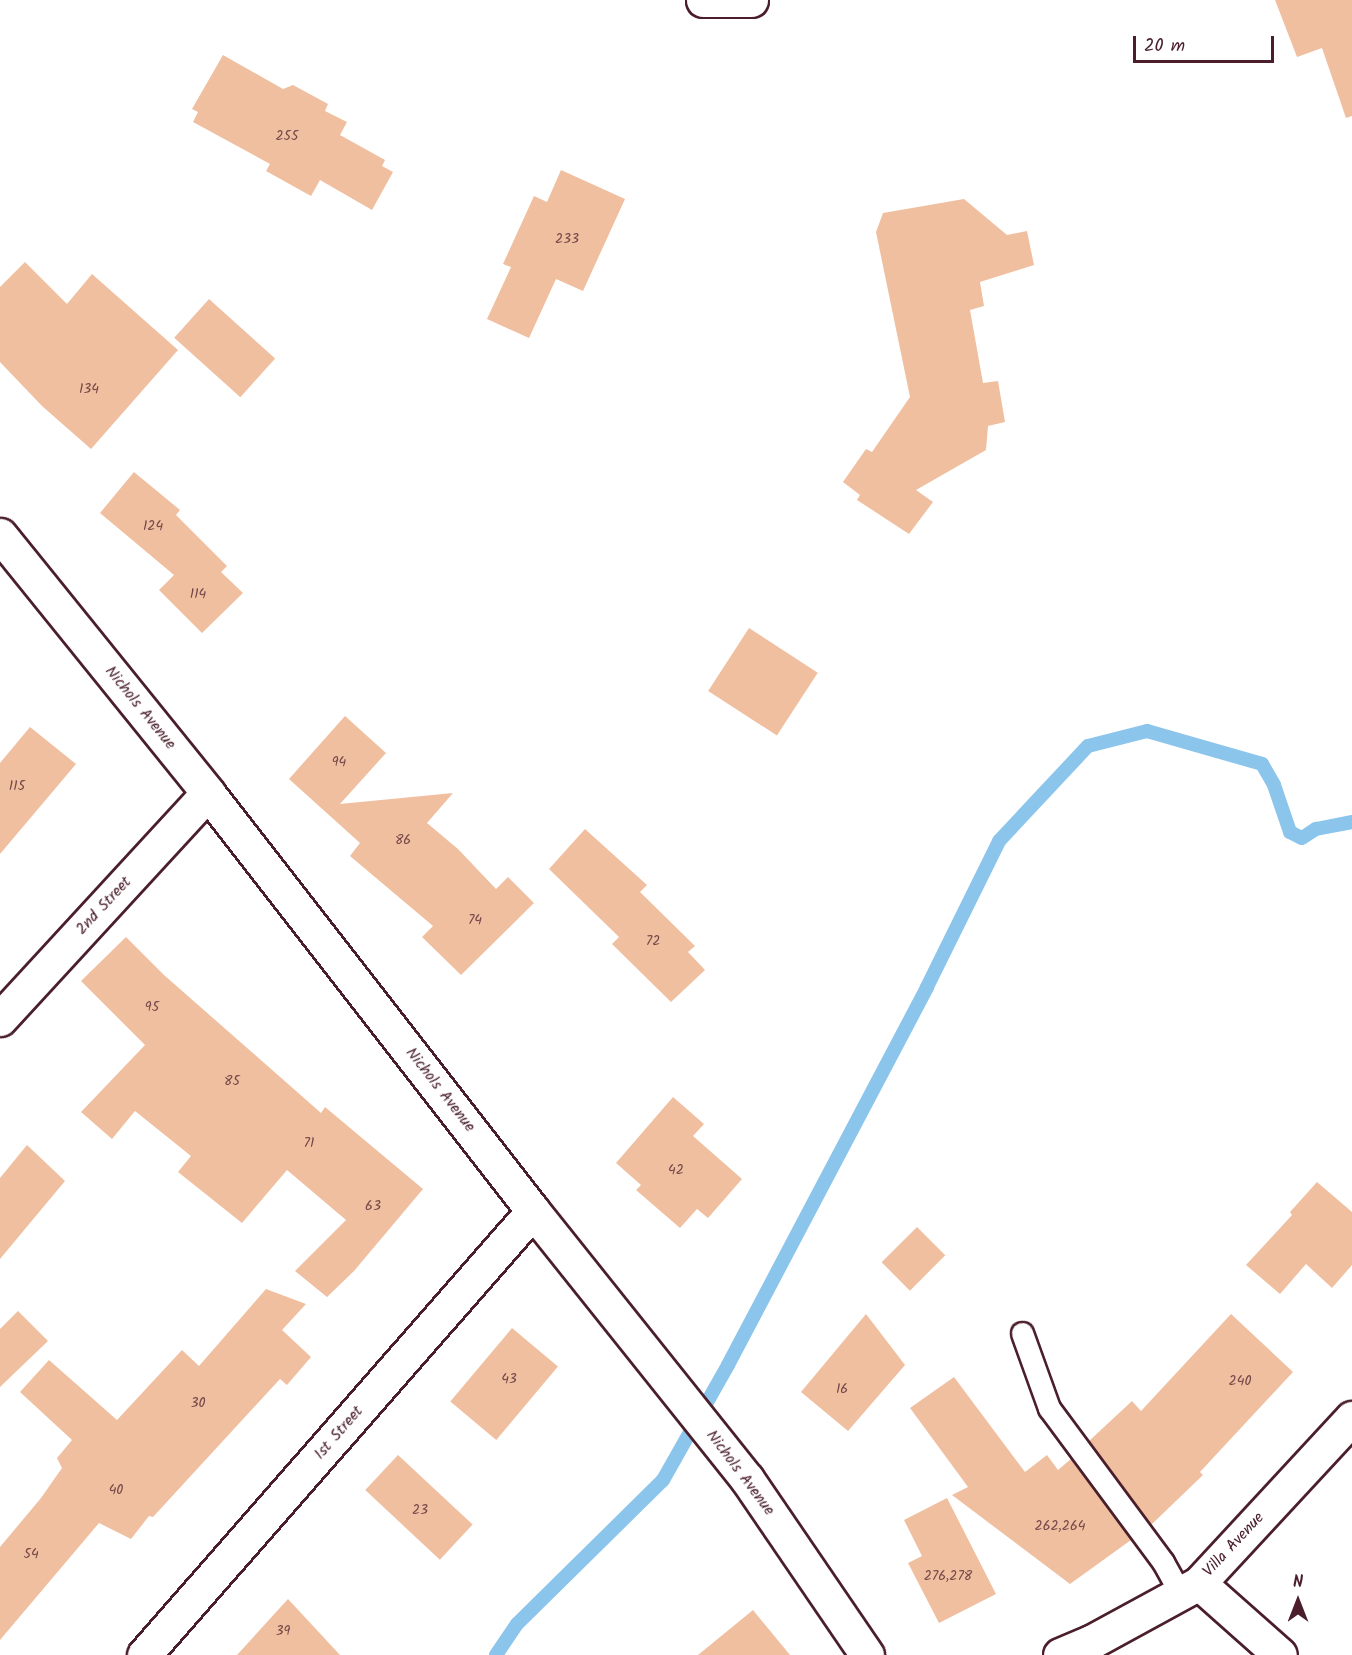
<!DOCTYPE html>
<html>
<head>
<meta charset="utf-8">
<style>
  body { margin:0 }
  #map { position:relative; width:1352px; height:1655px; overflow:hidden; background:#fff; font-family:Kalam,sans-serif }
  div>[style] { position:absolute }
  .stream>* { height:14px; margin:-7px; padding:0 7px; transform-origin:7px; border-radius:7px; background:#8cc5eb }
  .building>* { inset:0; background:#f0bfa0; transform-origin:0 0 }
  .roads { filter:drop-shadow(2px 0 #4a1f2b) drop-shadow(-2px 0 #4a1f2b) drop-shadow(0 2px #4a1f2b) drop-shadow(0 -2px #4a1f2b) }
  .lane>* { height:21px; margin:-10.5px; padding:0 10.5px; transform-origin:10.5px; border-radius:10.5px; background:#fff }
  .street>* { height:33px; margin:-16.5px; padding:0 16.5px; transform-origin:16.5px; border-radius:16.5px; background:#fff }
  .secondary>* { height:33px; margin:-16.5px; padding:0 16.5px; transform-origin:16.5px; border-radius:16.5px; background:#fff }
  span { translate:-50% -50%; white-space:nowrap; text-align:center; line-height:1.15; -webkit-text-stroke:4.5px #fff; paint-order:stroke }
  .number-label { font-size:14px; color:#744748 }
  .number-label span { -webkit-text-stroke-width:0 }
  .street-label { font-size:16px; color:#4a1f2b }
  .north { position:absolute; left:1268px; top:1571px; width:60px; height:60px; -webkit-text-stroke:4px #fff; paint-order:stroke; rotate:0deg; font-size:16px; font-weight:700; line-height:24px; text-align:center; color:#4a1f2b }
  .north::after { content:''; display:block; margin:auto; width:21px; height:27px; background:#4a1f2b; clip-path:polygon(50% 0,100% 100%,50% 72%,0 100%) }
  .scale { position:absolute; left:1133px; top:36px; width:141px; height:27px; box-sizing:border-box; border:3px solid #4a1f2b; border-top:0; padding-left:8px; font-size:18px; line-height:21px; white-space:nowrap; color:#4a1f2b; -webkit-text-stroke:4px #fff; paint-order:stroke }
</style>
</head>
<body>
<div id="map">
  <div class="stream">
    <div style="left:496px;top:1655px;width:37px;rotate:-56deg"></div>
    <div style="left:517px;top:1624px;width:205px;rotate:-44.6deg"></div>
    <div style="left:663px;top:1480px;width:132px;rotate:-60.5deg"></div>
    <div style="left:728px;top:1365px;width:427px;rotate:-62.2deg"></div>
    <div style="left:927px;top:987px;width:163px;rotate:-63.7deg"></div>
    <div style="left:999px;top:841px;width:130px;rotate:-46.9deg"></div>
    <div style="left:1088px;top:746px;width:61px;rotate:-14.3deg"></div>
    <div style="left:1147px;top:731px;width:120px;rotate:16deg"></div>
    <div style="left:1262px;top:764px;width:24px;rotate:60deg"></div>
    <div style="left:1274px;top:785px;width:50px;rotate:71.2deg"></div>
    <div style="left:1290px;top:832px;width:13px;rotate:27deg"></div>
    <div style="left:1302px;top:838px;width:17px;rotate:-33deg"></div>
    <div style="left:1316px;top:829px;width:37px;rotate:-11deg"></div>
  </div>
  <div class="building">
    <div style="clip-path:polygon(1275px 0,1352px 0,1352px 116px,1346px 118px,1322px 48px,1297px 57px)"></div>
    <div style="clip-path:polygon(223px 55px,283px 89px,293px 85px,328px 104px,325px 111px,347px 122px,340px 135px,385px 160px,382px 166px,393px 172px,372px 210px,320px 180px,311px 196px,266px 171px,270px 164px,193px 122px,198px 112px,192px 109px)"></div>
    <div style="clip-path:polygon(561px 170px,625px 199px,583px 291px,556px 279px,529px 338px,487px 319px,511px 267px,503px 264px,534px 196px,547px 202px)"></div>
    <div style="clip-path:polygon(964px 199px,1007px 235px,1027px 231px,1034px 265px,980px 282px,984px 306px,970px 310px,983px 383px,998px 381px,1005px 422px,988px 426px,986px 450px,916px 490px,933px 502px,909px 534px,857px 500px,860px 495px,843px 482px,866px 449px,872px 452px,910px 397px,876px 232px,883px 213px)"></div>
    <div style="clip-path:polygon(25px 262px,67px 304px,92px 274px,178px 350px,91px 449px,42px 406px,0 362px,0 287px)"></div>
    <div style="left:209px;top:299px;width:89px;height:52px;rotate:42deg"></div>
    <div style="clip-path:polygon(134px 472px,180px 510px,176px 515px,227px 566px,221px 572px,243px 593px,202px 633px,159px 590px,174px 575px,100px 513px)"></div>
    <div style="left:749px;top:628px;width:82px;height:75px;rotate:33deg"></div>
    <div style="clip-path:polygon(345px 716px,386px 753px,340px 804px,453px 793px,427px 823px,458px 849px,496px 889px,508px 877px,534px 903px,461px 975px,422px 937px,433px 926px,350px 856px,360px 843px,289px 779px)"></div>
    <div style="clip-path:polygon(30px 727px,76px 764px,0 854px,0 763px)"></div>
    <div style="clip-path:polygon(585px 829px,647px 885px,640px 892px,695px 946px,688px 952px,705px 970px,671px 1002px,612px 944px,619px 937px,549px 869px)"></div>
    <div style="clip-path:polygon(126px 937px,164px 975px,321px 1113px,325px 1107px,423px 1189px,354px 1271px,327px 1297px,295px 1271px,346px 1220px,287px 1170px,242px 1223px,178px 1172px,191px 1156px,135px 1111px,112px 1139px,81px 1112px,145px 1045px,81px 981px)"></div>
    <div style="clip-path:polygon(673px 1097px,704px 1124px,693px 1136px,742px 1179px,708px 1218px,697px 1209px,680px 1228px,636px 1190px,641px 1185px,616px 1163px)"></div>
    <div style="clip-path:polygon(27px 1145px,65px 1181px,0 1259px,0 1178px)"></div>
    <div style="clip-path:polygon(1317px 1182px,1352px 1212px,1352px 1265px,1332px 1288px,1306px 1264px,1280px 1294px,1246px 1265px,1292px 1215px,1290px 1212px)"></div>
    <div style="left:917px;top:1227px;width:40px;height:50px;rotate:45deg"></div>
    <div style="clip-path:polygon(266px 1289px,306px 1304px,282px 1330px,311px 1357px,287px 1385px,280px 1379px,153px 1517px,149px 1516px,131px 1539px,99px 1523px,0 1640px,0 1547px,41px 1498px,62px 1468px,57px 1458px,72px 1440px,20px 1392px,49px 1360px,117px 1420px,182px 1350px,199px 1366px)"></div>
    <div style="clip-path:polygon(18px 1311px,48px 1341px,0 1387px,0 1329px)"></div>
    <div style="clip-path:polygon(866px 1314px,905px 1365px,848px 1431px,801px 1392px)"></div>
    <div style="clip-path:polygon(1231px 1314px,1293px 1372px,1200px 1472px,1203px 1475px,1151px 1525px,1089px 1441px,1132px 1401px,1141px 1411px)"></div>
    <div style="left:512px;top:1328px;width:60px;height:96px;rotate:40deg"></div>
    <div style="clip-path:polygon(954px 1377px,1025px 1472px,1047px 1455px,1058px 1470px,1071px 1459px,1131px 1540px,1070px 1584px,952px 1495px,968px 1487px,910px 1408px)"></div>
    <div style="left:398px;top:1455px;width:102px;height:48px;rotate:43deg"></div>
    <div style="clip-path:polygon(947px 1498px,996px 1594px,939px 1623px,908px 1563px,922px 1556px,904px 1520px)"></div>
    <div style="clip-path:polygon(288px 1599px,340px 1655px,237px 1655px)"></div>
    <div style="clip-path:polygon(753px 1610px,790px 1655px,698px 1655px)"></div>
  </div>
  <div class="roads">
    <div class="lane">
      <div style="left:1022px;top:1333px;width:80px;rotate:70.2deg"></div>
      <div style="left:1049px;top:1408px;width:192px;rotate:53.5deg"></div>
      <div style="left:1163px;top:1562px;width:35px;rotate:61deg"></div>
    </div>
    <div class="street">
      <div style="left:703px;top:0;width:48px"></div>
      <div style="left:0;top:535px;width:331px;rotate:51.1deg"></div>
      <div style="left:208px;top:793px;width:529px;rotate:52.13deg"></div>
      <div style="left:533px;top:1211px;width:343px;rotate:51.4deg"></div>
      <div style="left:747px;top:1479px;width:213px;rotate:55.7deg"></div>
      <div style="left:0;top:1019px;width:307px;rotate:-47.4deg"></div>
      <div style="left:1199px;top:1583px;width:108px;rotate:41.6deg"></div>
      <div style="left:144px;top:1655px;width:590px;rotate:-48.78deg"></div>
    </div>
    <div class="secondary">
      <div style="left:1060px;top:1655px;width:34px;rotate:-23deg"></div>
      <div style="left:1091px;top:1642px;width:123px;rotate:-28.6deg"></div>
      <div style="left:1199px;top:1583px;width:225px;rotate:-47.2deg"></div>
    </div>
  </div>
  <div class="number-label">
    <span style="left:287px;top:136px">255</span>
    <span style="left:567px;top:239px">233</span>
    <span style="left:89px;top:389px">134</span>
    <span style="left:153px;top:526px">124</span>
    <span style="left:198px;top:594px">114</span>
    <span style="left:339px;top:762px">94</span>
    <span style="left:17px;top:786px">115</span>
    <span style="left:403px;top:840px">86</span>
    <span style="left:475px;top:920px">74</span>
    <span style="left:653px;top:941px">72</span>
    <span style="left:152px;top:1007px">95</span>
    <span style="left:232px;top:1081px">85</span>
    <span style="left:309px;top:1143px">71</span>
    <span style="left:676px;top:1170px">42</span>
    <span style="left:373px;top:1206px">63</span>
    <span style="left:509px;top:1379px">43</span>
    <span style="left:1240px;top:1381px">240</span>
    <span style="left:842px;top:1389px">16</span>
    <span style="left:198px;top:1403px">30</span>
    <span style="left:116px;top:1490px">40</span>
    <span style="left:420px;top:1510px">23</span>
    <span style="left:1060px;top:1526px">262,264</span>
    <span style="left:31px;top:1554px">54</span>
    <span style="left:948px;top:1576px">276,278</span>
    <span style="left:283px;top:1631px">39</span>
  </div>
  <div class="street-label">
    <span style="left:140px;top:708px;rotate:51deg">Nichols Avenue</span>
    <span style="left:104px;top:906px;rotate:-47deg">2nd Street</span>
    <span style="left:440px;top:1090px;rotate:52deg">Nichols Avenue</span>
    <span style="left:339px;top:1433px;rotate:-49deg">1st Street</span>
    <span style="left:740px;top:1473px;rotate:53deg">Nichols Avenue</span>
    <span style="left:1234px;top:1545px;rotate:-47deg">Villa Avenue</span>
  </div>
  <div class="north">N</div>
  <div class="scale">20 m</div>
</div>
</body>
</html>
